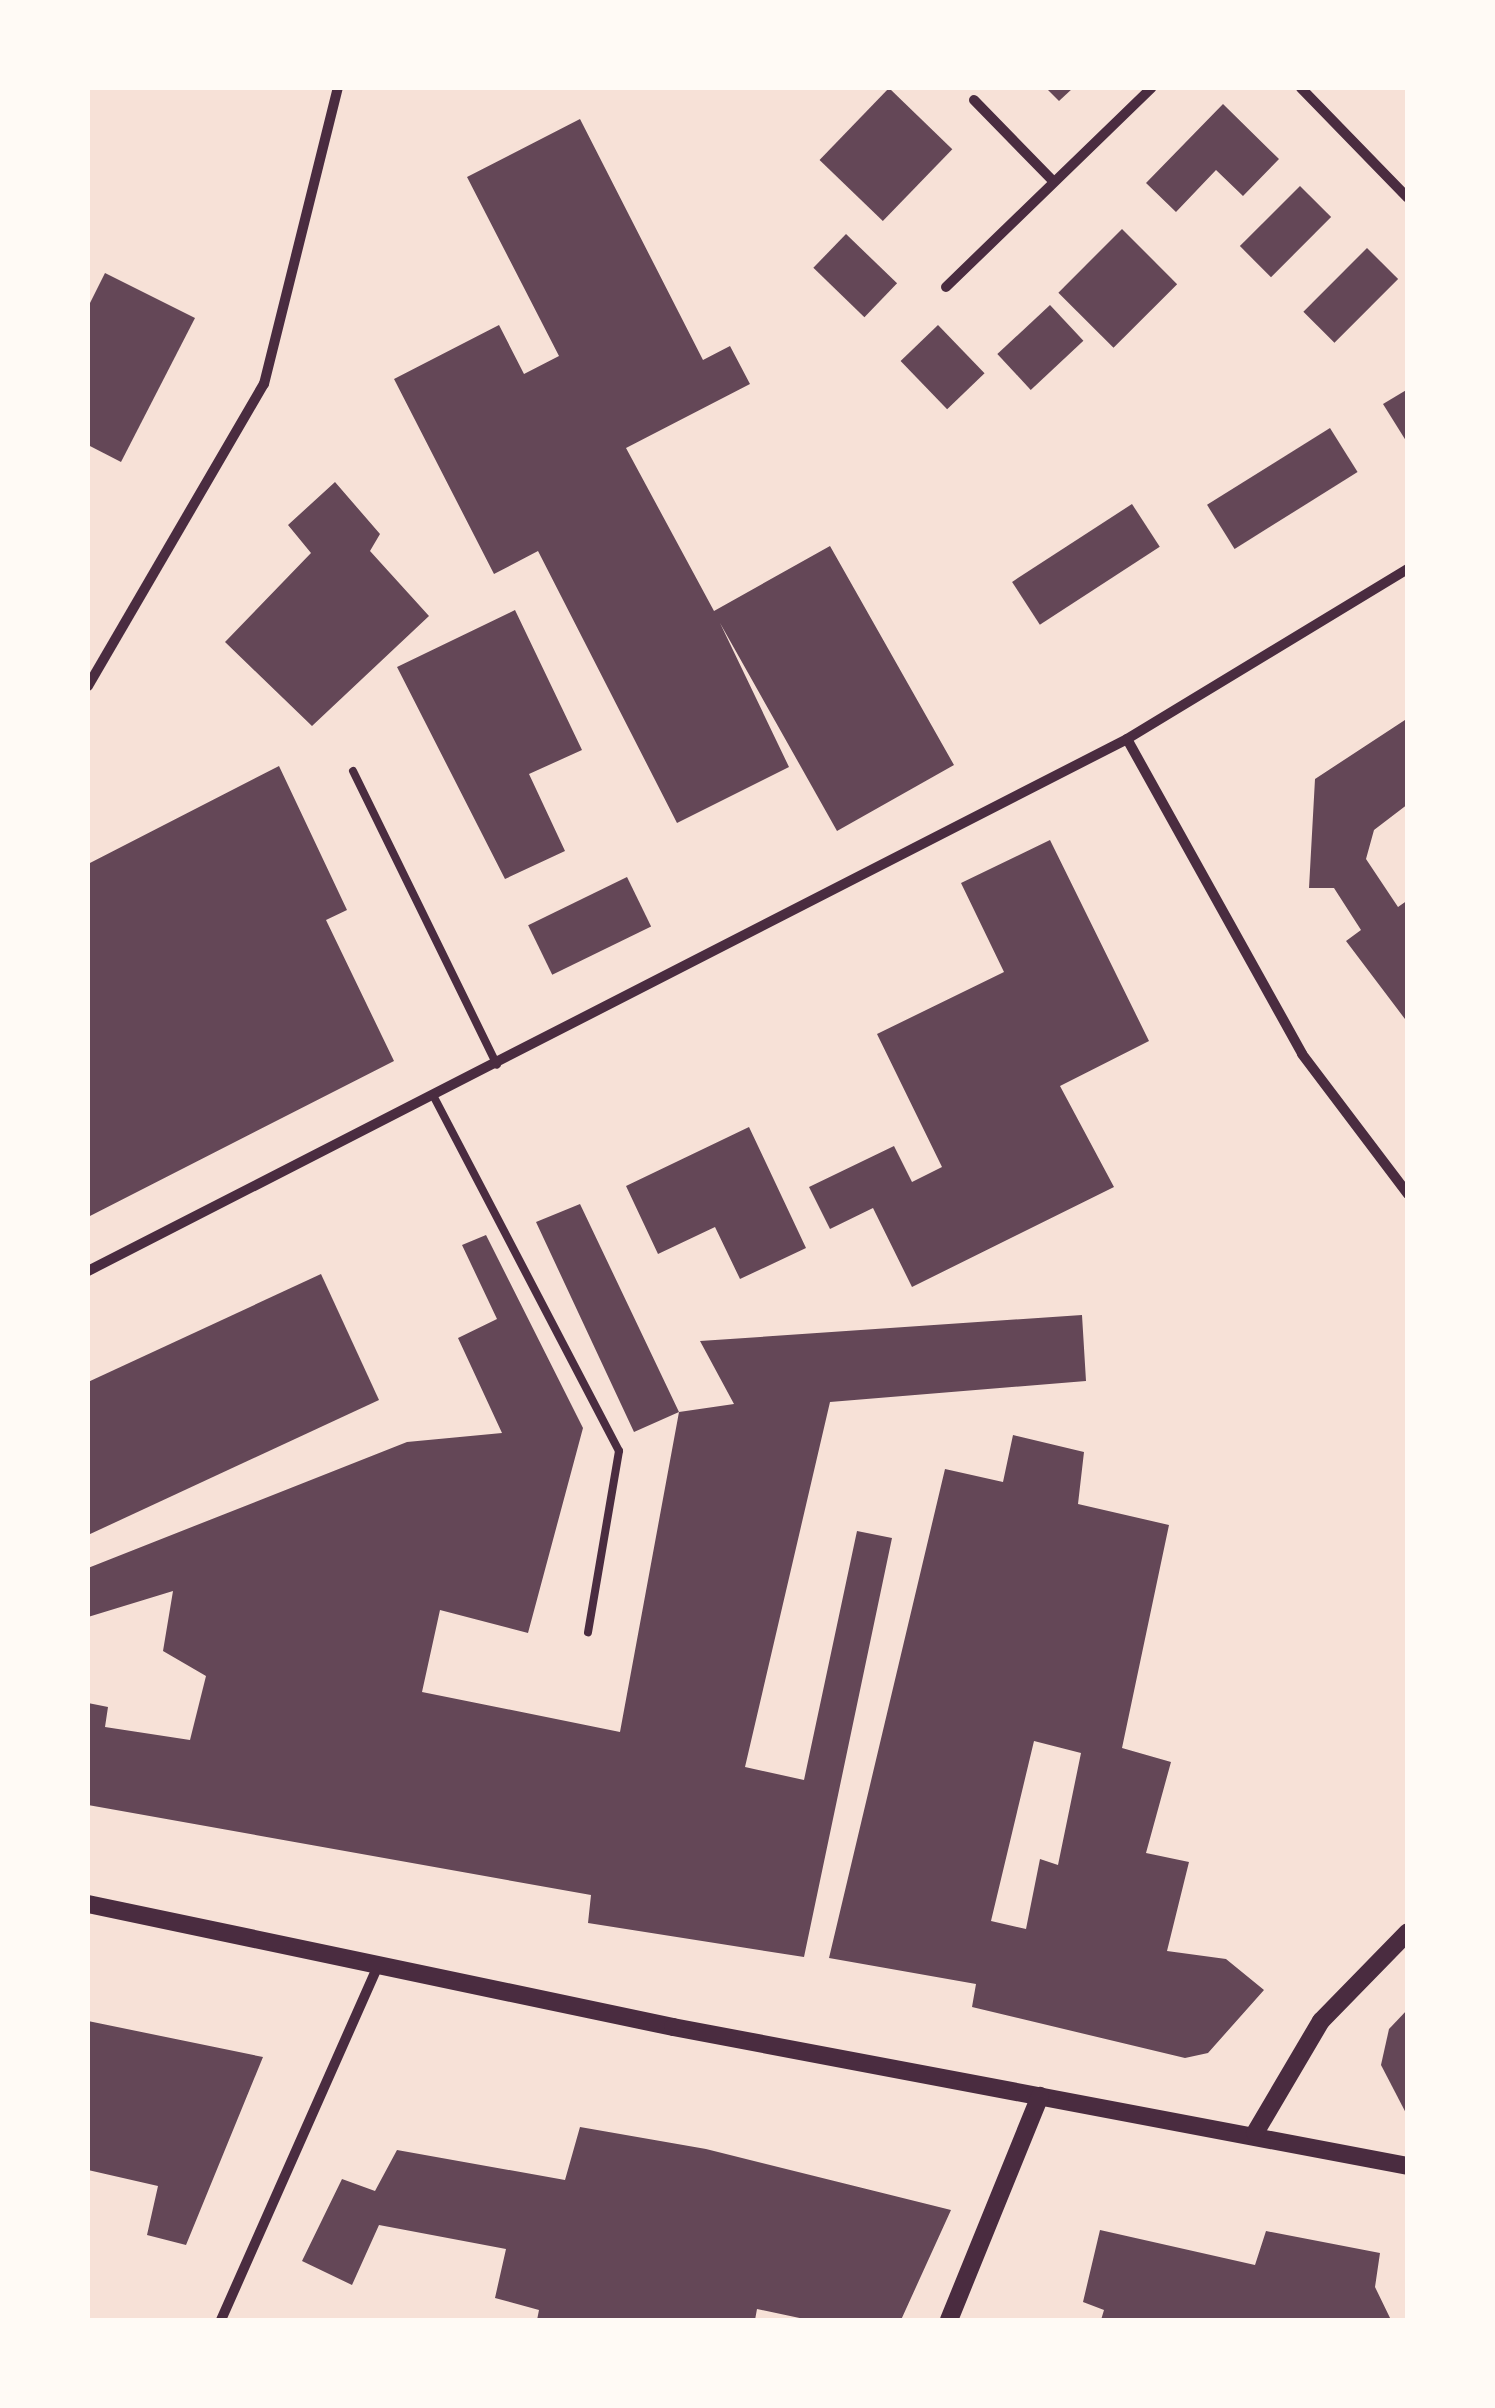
<!DOCTYPE html>
<html>
<head>
<meta charset="utf-8">
<style>
  body { margin:0 }
  #map { position:relative; width:1495px; height:2408px; overflow:hidden; background:#f7e1d7; font-family:Commissioner,sans-serif }
  div>[style] { position:absolute }
  .building>* { inset:0; background:#644757; transform-origin:0 0 }
  .service>* { height:8px; margin:-4px; padding:0 4px; transform-origin:4px; border-radius:4px; background:#4a2c40 }
  .minor>* { height:10px; margin:-5px; padding:0 5px; transform-origin:5px; border-radius:5px; background:#4a2c40 }
  .tertiary>* { height:18px; margin:-9px; padding:0 9px; transform-origin:9px; border-radius:9px; background:#4a2c40 }
  span { translate:-50% -50%; white-space:nowrap; text-align:center; line-height:1.15; -webkit-text-stroke:10px #fffaf5; paint-order:stroke }
  .frame { position:absolute; inset:0; border:90px solid #fffaf5; pointer-events:none }
</style>
</head>
<body>
<div id="map">
  <div class="building">
    <div style="left:889px;top:88px;width:88px;height:100px;rotate:44deg"></div>
    <div style="clip-path:polygon(1046px 88px,1073px 88px,1059px 101px)"></div>
    <div style="clip-path:polygon(1223px 104px,1279px 159px,1243px 196px,1216px 170px,1176px 212px,1146px 183px)"></div>
    <div style="clip-path:polygon(580px 119px,703px 360px,730px 346px,750px 384px,626px 448px,714px 611px,830px 546px,954px 765px,837px 831px,720px 623px,789px 767px,677px 823px,538px 551px,494px 574px,394px 379px,499px 325px,524px 374px,559px 356px,467px 177px)"></div>
    <div style="left:1300px;top:186px;width:44px;height:85px;rotate:45deg"></div>
    <div style="left:1122px;top:229px;width:78px;height:90px;rotate:45deg"></div>
    <div style="left:846px;top:234px;width:71px;height:47px;rotate:44deg"></div>
    <div style="left:1367px;top:248px;width:44px;height:90px;rotate:45deg"></div>
    <div style="clip-path:polygon(105px 273px,195px 318px,121px 462px,88px 445px,88px 307px)"></div>
    <div style="left:1050px;top:305px;width:49px;height:72px;rotate:47deg"></div>
    <div style="left:938px;top:325px;width:67px;height:52px;rotate:46deg"></div>
    <div style="clip-path:polygon(1408px 389px,1408px 444px,1383px 404px)"></div>
    <div style="left:1330px;top:428px;width:52px;height:145px;rotate:58deg"></div>
    <div style="clip-path:polygon(335px 482px,380px 534px,370px 551px,429px 616px,312px 726px,225px 642px,311px 553px,288px 525px)"></div>
    <div style="left:1132px;top:504px;width:51px;height:143px;rotate:57deg"></div>
    <div style="clip-path:polygon(515px 610px,582px 750px,529px 774px,565px 851px,505px 879px,397px 667px)"></div>
    <div style="clip-path:polygon(1408px 718px,1408px 804px,1374px 830px,1366px 859px,1398px 907px,1408px 900px,1408px 1023px,1346px 941px,1361px 930px,1334px 888px,1309px 888px,1315px 779px)"></div>
    <div style="clip-path:polygon(279px 766px,347px 910px,326px 920px,394px 1061px,88px 1217px,88px 864px)"></div>
    <div style="clip-path:polygon(1050px 840px,1149px 1041px,1060px 1086px,1114px 1187px,912px 1287px,873px 1208px,830px 1229px,809px 1187px,894px 1146px,912px 1182px,942px 1167px,877px 1034px,1004px 972px,961px 883px)"></div>
    <div style="left:627px;top:877px;width:55px;height:110px;rotate:64deg"></div>
    <div style="clip-path:polygon(749px 1127px,806px 1248px,740px 1279px,715px 1227px,658px 1254px,626px 1186px)"></div>
    <div style="clip-path:polygon(580px 1204px,679px 1412px,734px 1404px,700px 1341px,1082px 1315px,1086px 1381px,830px 1402px,745px 1767px,804px 1780px,857px 1531px,892px 1538px,804px 1957px,588px 1923px,591px 1895px,88px 1805px,88px 1703px,108px 1707px,105px 1727px,190px 1740px,206px 1676px,163px 1651px,173px 1591px,88px 1617px,88px 1568px,407px 1442px,502px 1433px,458px 1338px,497px 1319px,462px 1245px,486px 1235px,583px 1428px,528px 1633px,440px 1610px,422px 1692px,620px 1732px,679px 1412px,634px 1432px,536px 1222px)"></div>
    <div style="clip-path:polygon(321px 1274px,379px 1400px,88px 1535px,88px 1382px)"></div>
    <div style="clip-path:polygon(evenodd,1013px 1435px,1084px 1452px,1078px 1504px,1169px 1525px,1122px 1748px,1171px 1762px,1146px 1853px,1189px 1862px,1167px 1951px,1226px 1959px,1264px 1990px,1208px 2053px,1185px 2058px,972px 2007px,976px 1984px,829px 1958px,945px 1469px,1003px 1482px,1013px 1435px,1034px 1741px,1081px 1753px,1058px 1865px,1040px 1859px,1026px 1929px,991px 1921px,1034px 1741px)"></div>
    <div style="clip-path:polygon(1408px 2009px,1408px 2117px,1381px 2065px,1389px 2029px)"></div>
    <div style="clip-path:polygon(88px 2021px,263px 2057px,186px 2245px,147px 2235px,158px 2186px,88px 2170px)"></div>
    <div style="clip-path:polygon(580px 2127px,706px 2149px,951px 2210px,901px 2320px,809px 2320px,757px 2309px,755px 2320px,537px 2320px,539px 2310px,495px 2298px,506px 2249px,379px 2225px,352px 2285px,302px 2261px,342px 2179px,375px 2191px,397px 2150px,565px 2180px)"></div>
    <div style="clip-path:polygon(1100px 2230px,1255px 2265px,1266px 2231px,1380px 2253px,1375px 2287px,1391px 2320px,1101px 2320px,1104px 2310px,1083px 2302px)"></div>
  </div>
  <div class="service">
    <div style="left:353px;top:771px;width:327px;rotate:63.9deg"></div>
    <div style="left:435px;top:1099px;width:397px;rotate:62.4deg"></div>
    <div style="left:619px;top:1451px;width:184px;rotate:99.7deg"></div>
  </div>
  <div class="minor">
    <div style="left:1301px;top:88px;width:153px;rotate:45.8deg"></div>
    <div style="left:974px;top:100px;width:113px;rotate:45.7deg"></div>
    <div style="left:946px;top:287px;width:286px;rotate:-44.1deg"></div>
    <div style="left:88px;top:686px;width:350px;rotate:-59.8deg"></div>
    <div style="left:264px;top:384px;width:305px;rotate:-76deg"></div>
    <div style="left:1127px;top:739px;width:360px;rotate:60.9deg"></div>
    <div style="left:1302px;top:1054px;width:176px;rotate:52.9deg"></div>
    <div style="left:88px;top:1271px;width:1167px;rotate:-27.11deg"></div>
    <div style="left:1127px;top:739px;width:328px;rotate:-31.2deg"></div>
    <div style="left:221px;top:2320px;width:388px;rotate:-66.1deg"></div>
  </div>
  <div class="tertiary">
    <div style="left:88px;top:1904px;width:598px;rotate:11.87deg"></div>
    <div style="left:673px;top:2027px;width:748px;rotate:10.71deg"></div>
    <div style="left:1255px;top:2133px;width:130px;rotate:-59.5deg"></div>
    <div style="left:1321px;top:2021px;width:124px;rotate:-45.7deg"></div>
    <div style="left:949px;top:2320px;width:242px;rotate:-67.9deg"></div>
  </div>
  <div class="frame"></div>
</div>
</body>
</html>
